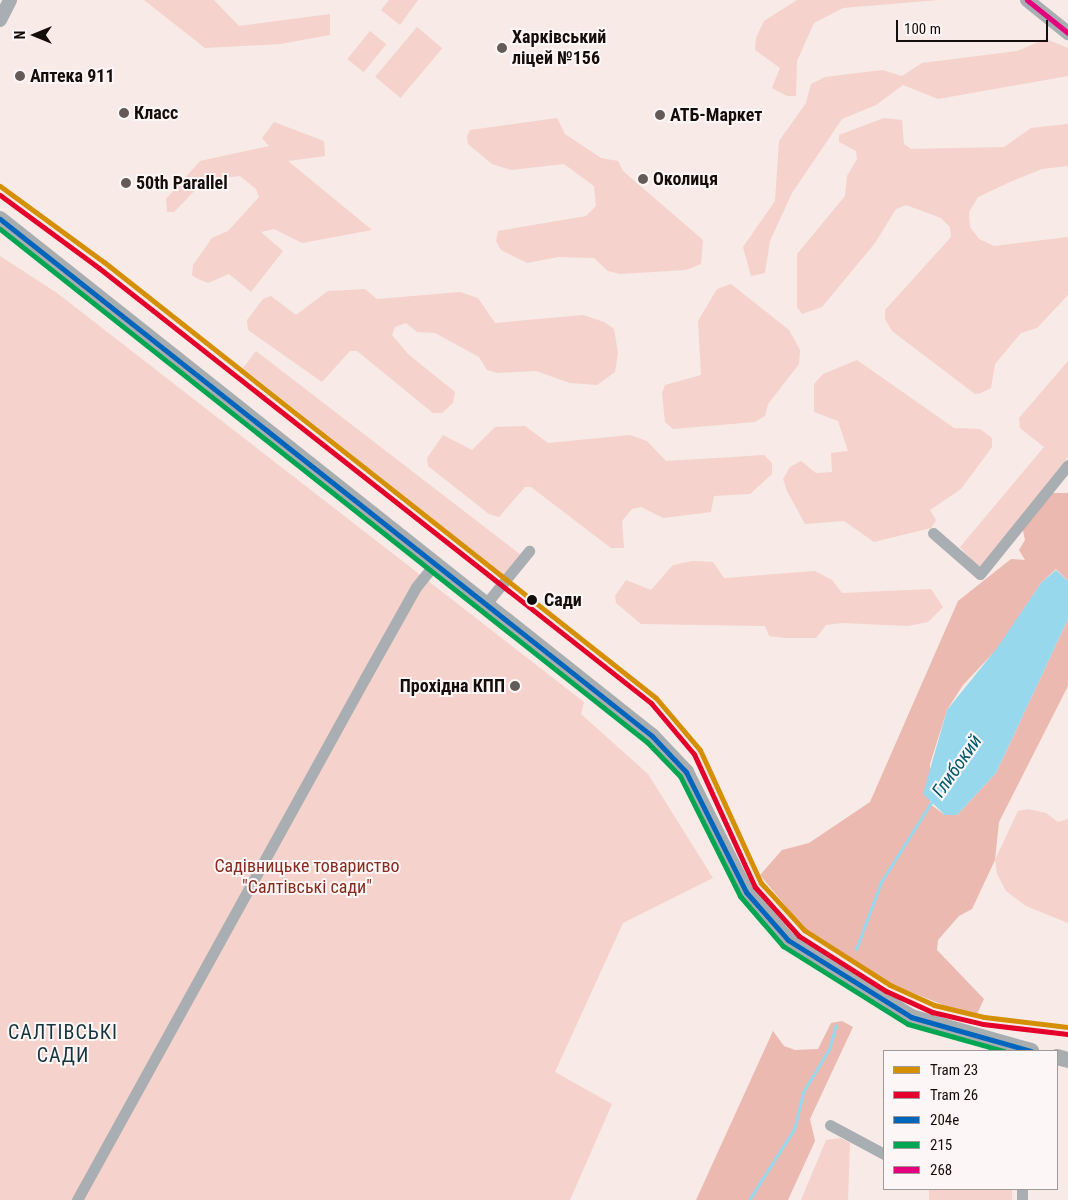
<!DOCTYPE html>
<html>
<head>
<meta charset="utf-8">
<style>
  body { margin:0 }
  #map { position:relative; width:1068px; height:1200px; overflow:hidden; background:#f7eae7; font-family:"Roboto Condensed",sans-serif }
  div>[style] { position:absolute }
  .green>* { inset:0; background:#f5d2cb; transform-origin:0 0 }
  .forest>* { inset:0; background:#ebb9b0 }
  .water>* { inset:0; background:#98d8ed }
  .stream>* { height:3px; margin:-1.5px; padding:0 1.5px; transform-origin:1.5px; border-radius:1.5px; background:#98d8ed }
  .minor>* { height:11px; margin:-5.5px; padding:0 5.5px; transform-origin:5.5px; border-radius:5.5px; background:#a8aeb1 }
  .tertiary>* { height:14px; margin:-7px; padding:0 7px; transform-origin:7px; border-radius:7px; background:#a8aeb1 }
  .secondary>* { height:16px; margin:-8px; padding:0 8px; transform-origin:8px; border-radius:8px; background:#a8aeb0 }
  .bus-1>* { height:5px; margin:-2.5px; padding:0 2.5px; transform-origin:2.5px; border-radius:2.5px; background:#0065bd }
  .bus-2>* { height:5px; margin:-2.5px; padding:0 2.5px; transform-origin:2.5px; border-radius:2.5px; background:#00a651 }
  .bus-3>* { height:5px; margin:-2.5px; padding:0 2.5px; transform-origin:2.5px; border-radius:2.5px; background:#e5007d }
  .tram-1>* { height:5px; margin:-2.5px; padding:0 2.5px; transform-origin:2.5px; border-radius:2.5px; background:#d58f02 }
  .tram-2>* { height:5px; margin:-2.5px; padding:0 2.5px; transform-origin:2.5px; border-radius:2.5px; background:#e4002b }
  .dots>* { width:14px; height:14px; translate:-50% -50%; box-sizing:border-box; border:2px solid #fcf7f6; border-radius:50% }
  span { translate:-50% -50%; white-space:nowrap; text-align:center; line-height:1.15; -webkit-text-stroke:4px #fcf7f6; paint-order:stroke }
  .poi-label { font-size:18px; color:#150d0b; font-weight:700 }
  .left { translate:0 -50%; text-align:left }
  .right { translate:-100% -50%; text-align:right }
  .stop-label { font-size:18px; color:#150d0b; font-weight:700 }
  .park-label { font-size:18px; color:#87291d }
  .water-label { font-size:19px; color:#00596d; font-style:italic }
  .quarter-label { font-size:20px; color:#15343d; letter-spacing:1px }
  .legend { position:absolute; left:883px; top:1050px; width:175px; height:140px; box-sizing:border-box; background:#fcf7f6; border:1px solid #a09998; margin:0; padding:6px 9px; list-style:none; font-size:15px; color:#150d0b }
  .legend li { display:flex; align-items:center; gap:10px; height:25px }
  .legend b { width:25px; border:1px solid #a09998 }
  .north { position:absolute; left:10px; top:10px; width:50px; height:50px; -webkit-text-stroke:4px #fcf7f6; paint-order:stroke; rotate:270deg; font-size:14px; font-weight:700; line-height:20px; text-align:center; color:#150d0b }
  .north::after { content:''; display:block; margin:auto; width:18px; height:22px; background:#150d0b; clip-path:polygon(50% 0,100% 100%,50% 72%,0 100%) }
  .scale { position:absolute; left:896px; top:20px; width:152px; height:22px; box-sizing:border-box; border:2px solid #150d0b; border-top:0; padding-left:6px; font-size:15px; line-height:18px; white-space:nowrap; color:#150d0b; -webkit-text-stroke:4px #fcf7f6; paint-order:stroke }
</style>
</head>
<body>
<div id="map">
  <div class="green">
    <div style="clip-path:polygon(144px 0,214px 0,239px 26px,330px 14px,330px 35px,280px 44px,205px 48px)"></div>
    <div style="clip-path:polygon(389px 0,418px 0,400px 25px,381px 10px)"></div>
    <div style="clip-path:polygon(797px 0,939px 0,843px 8px,814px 23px,797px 61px,796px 96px,787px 96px,772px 88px,780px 68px,755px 50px,756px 38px,764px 21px)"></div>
    <div style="left:417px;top:27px;width:33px;height:65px;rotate:40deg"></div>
    <div style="left:370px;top:31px;width:21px;height:36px;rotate:39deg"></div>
    <div style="clip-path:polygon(1046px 39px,1068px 48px,1068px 76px,938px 99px,903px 85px,876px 105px,842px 119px,792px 193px,770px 241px,765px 273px,751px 276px,743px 247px,775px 201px,779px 141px,806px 103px,811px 84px,825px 77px,882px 70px,902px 76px,922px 63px,1017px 51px)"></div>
    <div style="clip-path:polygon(557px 118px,565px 134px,601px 158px,618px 161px,623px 171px,703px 240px,701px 264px,686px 270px,620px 274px,608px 271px,594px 258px,558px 257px,527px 263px,501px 250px,496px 241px,498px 231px,586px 216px,596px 206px,594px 186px,564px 164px,511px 170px,492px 164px,468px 144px,467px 136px,470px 130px)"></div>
    <div style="clip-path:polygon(884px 118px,902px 120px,904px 144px,911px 149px,1004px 147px,1031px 128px,1068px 124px,1068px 166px,1042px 169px,1010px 182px,978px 197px,969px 212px,970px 227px,979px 239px,994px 246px,1068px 237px,1068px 295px,1037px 328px,1021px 333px,995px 364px,991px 388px,981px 393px,975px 394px,892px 331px,885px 319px,885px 310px,951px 237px,950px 227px,941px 218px,906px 205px,896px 209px,875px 243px,822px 307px,802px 314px,797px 307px,797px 254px,845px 196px,847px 176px,857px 159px,856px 151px,839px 142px,839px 135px)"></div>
    <div style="clip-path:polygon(274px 122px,324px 141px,325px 156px,288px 161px,372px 230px,302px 243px,274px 229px,261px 232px,283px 251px,251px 292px,229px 274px,208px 283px,198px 279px,192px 275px,193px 265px,212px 238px,228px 231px,259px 197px,256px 189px,240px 176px,205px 180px,174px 212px,167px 212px,166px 199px,200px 161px,269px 146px,262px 138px)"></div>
    <div style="clip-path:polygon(0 256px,57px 293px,584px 702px,581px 714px,648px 774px,713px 878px,623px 923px,555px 1072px,612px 1104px,570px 1200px,0 1200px)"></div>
    <div style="clip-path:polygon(731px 284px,789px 330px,800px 350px,799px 364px,768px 404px,765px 416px,755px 422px,673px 429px,665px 422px,662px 393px,665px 385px,701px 375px,698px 321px,717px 289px)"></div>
    <div style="clip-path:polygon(365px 289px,377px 299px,460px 292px,478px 298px,495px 323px,583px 315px,604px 322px,614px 329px,618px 353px,615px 372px,597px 385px,570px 383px,536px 371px,497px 373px,487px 370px,479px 357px,435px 333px,417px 332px,406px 323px,395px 327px,392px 335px,408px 354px,455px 392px,453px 403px,442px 413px,433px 413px,357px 351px,350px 351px,322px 382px,248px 330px,247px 320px,263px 299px,271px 296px,296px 315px,328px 291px)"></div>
    <div style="clip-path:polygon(256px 351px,521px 555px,505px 576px,243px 368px)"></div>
    <div style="clip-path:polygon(857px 360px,954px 428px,980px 429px,992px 438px,992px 447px,961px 489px,930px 510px,936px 520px,931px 528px,874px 542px,844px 521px,805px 524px,787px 491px,783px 479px,790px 467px,801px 461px,816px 473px,832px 472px,831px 453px,848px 451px,838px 421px,814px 412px,814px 384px,823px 374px)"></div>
    <div style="clip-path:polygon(1068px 361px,1068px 457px,983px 566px,976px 565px,960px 547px,1044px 447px,1020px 428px,1019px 418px)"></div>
    <div style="clip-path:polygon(525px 426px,548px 443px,630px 435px,647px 441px,666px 461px,764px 455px,772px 463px,772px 474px,750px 494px,714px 496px,711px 512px,663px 518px,641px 507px,632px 509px,622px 521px,624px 548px,611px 548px,531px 487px,525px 487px,499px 517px,489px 514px,428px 466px,427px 458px,443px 435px,472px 450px,495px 427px)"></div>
    <div style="clip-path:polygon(693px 561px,713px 562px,724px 578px,815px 571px,832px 580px,842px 593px,931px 589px,943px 607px,928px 622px,908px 626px,842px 623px,826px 625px,816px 638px,786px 638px,769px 636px,765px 626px,641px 624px,616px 603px,615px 596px,626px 580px,651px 590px,673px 565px)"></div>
    <div style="clip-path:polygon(1028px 809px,1046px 813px,1058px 822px,1068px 819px,1068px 923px,1026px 906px,1006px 891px,997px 874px,995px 860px,1018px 811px)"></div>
    <div style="clip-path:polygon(841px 1138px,850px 1143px,848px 1200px,801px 1200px,826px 1140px)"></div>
    <div style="left:929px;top:1189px;width:83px;height:11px"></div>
  </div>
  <div class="forest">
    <div style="clip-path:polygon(1051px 493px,1068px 493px,1068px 581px,1056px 569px,1041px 583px,997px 649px,963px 685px,947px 710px,930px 764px,930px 804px,945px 815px,957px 815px,996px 773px,1068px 619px,1068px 686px,999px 822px,995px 860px,972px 909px,959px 916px,938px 940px,937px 950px,984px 999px,977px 1014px,958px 1011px,891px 984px,803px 927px,760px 875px,782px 850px,809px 843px,870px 802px,958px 601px,1011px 559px,1025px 560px,1019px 550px,1025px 540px,1022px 526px)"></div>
    <div style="clip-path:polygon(842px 1021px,853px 1027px,810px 1119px,815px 1141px,788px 1200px,696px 1200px,773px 1031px,784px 1046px,795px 1050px,818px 1049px,831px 1023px)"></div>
  </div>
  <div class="water">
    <div style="clip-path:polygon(1056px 570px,1068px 581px,1068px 619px,996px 773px,957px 815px,945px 815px,923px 794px,947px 710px,997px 648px,1041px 583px)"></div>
  </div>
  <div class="stream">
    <div style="left:856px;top:949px;width:72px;rotate:-69.5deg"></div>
    <div style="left:881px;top:882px;width:96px;rotate:-57.8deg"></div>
    <div style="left:749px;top:1200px;width:84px;rotate:-57.6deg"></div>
    <div style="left:794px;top:1129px;width:38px;rotate:-76deg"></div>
    <div style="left:803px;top:1092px;width:50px;rotate:-58.8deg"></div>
    <div style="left:829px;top:1049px;width:25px;rotate:-74deg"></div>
  </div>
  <div class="minor">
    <div style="left:933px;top:533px;width:62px;rotate:41.1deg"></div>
    <div style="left:980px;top:574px;width:140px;rotate:-51.1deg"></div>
    <div style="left:485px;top:605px;width:70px;rotate:-50.8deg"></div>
    <div style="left:830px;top:1125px;width:61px;rotate:28.2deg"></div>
    <div style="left:77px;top:1200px;width:596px;rotate:-61.11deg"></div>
    <div style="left:365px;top:678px;width:104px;rotate:-60.7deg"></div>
    <div style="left:416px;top:587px;width:28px;rotate:-51deg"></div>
    <div style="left:1022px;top:1200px;width:11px;rotate:-90deg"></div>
  </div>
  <div class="tertiary">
    <div style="left:1027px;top:0;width:53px;rotate:38.8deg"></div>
    <div style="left:0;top:20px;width:22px;rotate:-63deg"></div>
  </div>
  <div class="secondary">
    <div style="left:0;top:219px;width:832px;rotate:38.41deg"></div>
    <div style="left:652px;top:736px;width:50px;rotate:46.6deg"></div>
    <div style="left:686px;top:772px;width:134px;rotate:63.4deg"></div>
    <div style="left:746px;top:892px;width:64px;rotate:48.8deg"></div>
    <div style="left:788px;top:940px;width:145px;rotate:32deg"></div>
    <div style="left:911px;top:1017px;width:125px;rotate:15.8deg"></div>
    <div style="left:1057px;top:1057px;width:11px;rotate:15deg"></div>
  </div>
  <div class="bus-1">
    <div style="left:0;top:219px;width:832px;rotate:38.41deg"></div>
    <div style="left:652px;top:736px;width:50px;rotate:46.6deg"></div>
    <div style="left:686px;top:772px;width:134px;rotate:63.4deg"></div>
    <div style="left:746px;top:892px;width:64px;rotate:48.8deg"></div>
    <div style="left:788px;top:940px;width:145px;rotate:32deg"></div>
    <div style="left:911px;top:1017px;width:125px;rotate:15.8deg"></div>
  </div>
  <div class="bus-2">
    <div style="left:0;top:229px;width:826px;rotate:38.41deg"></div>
    <div style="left:647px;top:742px;width:47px;rotate:45.9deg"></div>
    <div style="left:680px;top:776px;width:134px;rotate:63.4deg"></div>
    <div style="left:740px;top:896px;width:66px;rotate:49.3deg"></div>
    <div style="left:783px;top:946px;width:147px;rotate:32deg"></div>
    <div style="left:908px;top:1024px;width:100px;rotate:15.7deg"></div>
  </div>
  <div class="bus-3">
    <div style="left:1027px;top:0;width:53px;rotate:38.8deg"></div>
  </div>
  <div class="tram-1">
    <div style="left:0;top:186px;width:129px;rotate:36.2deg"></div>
    <div style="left:104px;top:262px;width:703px;rotate:38.3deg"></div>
    <div style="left:656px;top:698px;width:68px;rotate:49.8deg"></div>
    <div style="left:700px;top:750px;width:146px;rotate:65.4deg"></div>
    <div style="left:761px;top:883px;width:64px;rotate:47.5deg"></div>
    <div style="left:804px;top:930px;width:102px;rotate:32.6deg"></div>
    <div style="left:890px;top:985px;width:48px;rotate:24.4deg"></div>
    <div style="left:934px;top:1005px;width:51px;rotate:13.5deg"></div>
    <div style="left:984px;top:1017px;width:85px;rotate:6.8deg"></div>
  </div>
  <div class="tram-2">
    <div style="left:0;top:195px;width:123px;rotate:36.4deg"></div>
    <div style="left:99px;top:268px;width:703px;rotate:38.24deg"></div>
    <div style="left:651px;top:703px;width:67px;rotate:49.9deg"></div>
    <div style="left:694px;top:754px;width:146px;rotate:65.4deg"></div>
    <div style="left:755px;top:887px;width:66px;rotate:48.1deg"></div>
    <div style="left:799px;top:936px;width:103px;rotate:32.3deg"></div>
    <div style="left:886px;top:991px;width:51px;rotate:24.5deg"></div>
    <div style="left:932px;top:1012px;width:52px;rotate:13.2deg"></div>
    <div style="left:983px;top:1024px;width:85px;rotate:6.8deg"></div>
  </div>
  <div class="dots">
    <div style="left:502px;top:48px;background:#645a58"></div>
    <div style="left:20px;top:76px;background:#645a58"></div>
    <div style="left:124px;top:113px;background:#645a58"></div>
    <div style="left:660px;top:115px;background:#645a58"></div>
    <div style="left:643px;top:179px;background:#645a58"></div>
    <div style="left:126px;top:183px;background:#645a58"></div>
    <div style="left:532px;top:600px;background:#150d0b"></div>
    <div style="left:515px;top:686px;background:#645a58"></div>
  </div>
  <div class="poi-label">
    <span class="left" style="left:512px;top:48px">Харківський<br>ліцей №156</span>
    <span class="left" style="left:30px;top:76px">Аптека 911</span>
    <span class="left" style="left:134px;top:113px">Класс</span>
    <span class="left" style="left:670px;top:115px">АТБ-Маркет</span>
    <span class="left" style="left:653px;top:179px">Околиця</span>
    <span class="left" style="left:136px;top:183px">50th Parallel</span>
    <span class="right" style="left:505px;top:686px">Прохідна КПП</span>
  </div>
  <div class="stop-label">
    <span class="left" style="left:544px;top:600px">Сади</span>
  </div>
  <div class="park-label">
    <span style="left:307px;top:877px">Садівницьке товариство<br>"Салтівські сади"</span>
  </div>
  <div class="water-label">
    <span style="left:957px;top:766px;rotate:-55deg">Глибокий</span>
  </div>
  <div class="quarter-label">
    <span style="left:63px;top:1044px">САЛТІВСЬКІ<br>САДИ</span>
  </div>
  <ul class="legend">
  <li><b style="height:6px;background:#d58f02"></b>Tram 23</li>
  <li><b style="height:6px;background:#e4002b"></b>Tram 26</li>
  <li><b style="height:6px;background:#0065bd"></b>204е</li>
  <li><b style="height:6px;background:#00a651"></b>215</li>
  <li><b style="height:6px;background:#e5007d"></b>268</li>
  </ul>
  <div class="north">N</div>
  <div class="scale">100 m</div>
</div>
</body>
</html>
